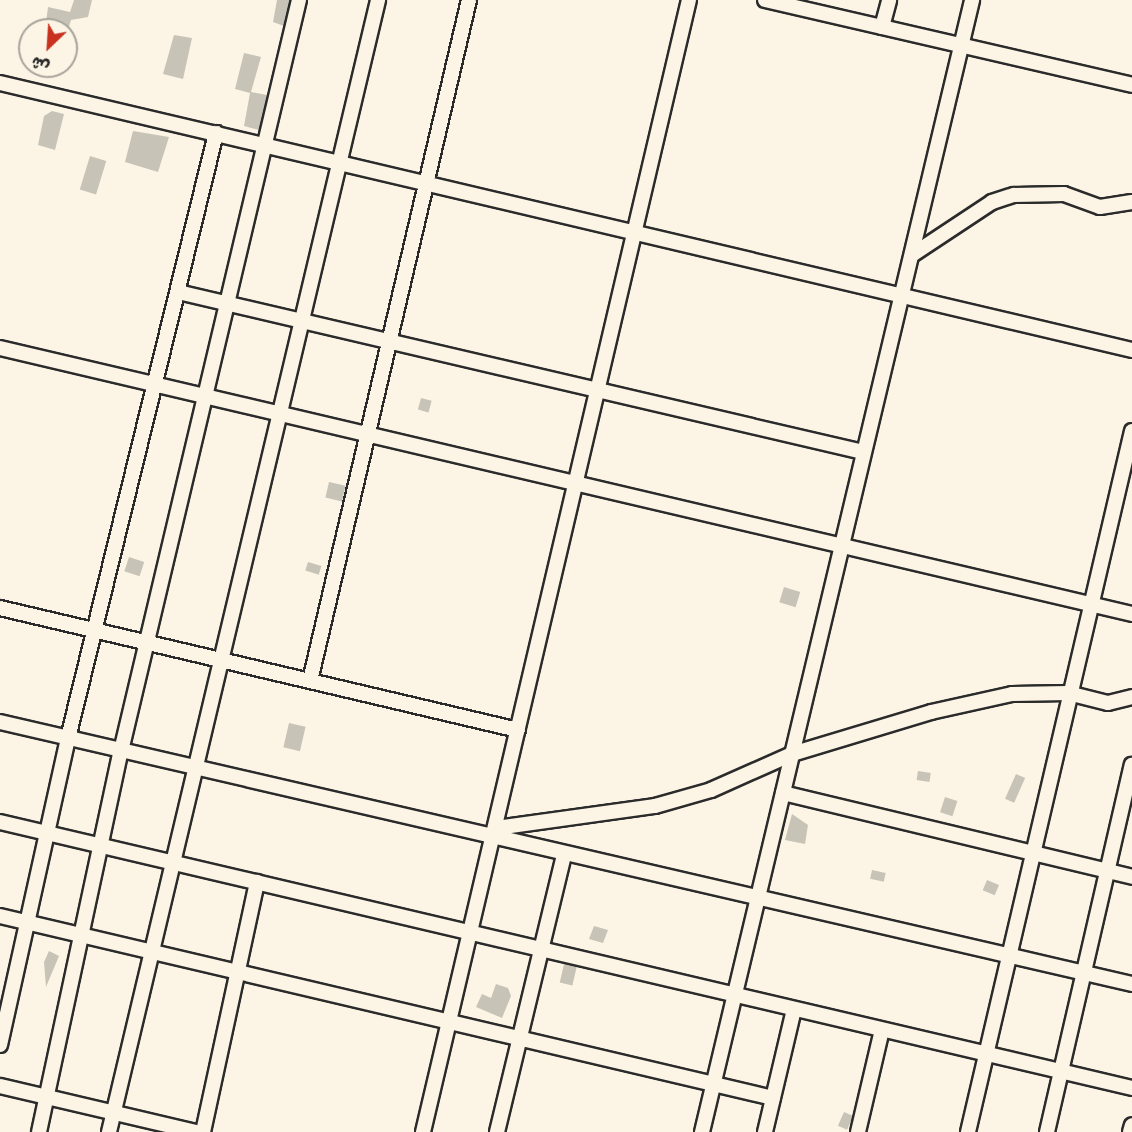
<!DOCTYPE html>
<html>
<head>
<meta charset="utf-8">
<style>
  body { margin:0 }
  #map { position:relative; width:1132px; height:1132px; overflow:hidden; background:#fcf5e5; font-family:Dekko,"Playpen Sans Arabic",sans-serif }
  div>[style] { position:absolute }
  .building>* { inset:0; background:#c8c3b7; transform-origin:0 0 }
  .roads { filter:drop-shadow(2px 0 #2b2b2b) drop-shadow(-2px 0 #2b2b2b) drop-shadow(0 2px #2b2b2b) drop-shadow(0 -2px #2b2b2b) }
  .minor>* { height:14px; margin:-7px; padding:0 7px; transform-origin:7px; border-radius:7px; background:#fcf5e5 }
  span { translate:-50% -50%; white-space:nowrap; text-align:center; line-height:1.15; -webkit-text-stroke:5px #fcf5e5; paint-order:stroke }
  .north { position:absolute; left:18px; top:18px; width:60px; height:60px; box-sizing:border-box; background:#fcf5e5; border:2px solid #a8a49b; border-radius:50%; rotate:205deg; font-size:16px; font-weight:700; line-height:24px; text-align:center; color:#2b2b2b }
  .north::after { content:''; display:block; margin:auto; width:21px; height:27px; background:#c8321e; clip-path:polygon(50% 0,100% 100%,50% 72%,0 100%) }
</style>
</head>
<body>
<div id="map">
  <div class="building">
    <div style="clip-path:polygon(74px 0,92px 0,88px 17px,71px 20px,68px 30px,45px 30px,48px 7px,70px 12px)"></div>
    <div style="clip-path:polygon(277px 0,290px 0,284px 26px,273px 22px)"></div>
    <div style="clip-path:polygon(174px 35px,192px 38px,183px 79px,163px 74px)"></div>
    <div style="clip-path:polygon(244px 53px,261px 57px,251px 92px,267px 95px,259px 130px,244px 126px,250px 93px,235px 89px)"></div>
    <div style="clip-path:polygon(52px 111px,64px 114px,55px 150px,38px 145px,44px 116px)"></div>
    <div style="clip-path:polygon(133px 131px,169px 137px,158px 172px,125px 162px)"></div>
    <div style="left:90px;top:156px;width:17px;height:35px;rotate:17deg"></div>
    <div style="left:421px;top:398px;width:11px;height:12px;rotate:15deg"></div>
    <div style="left:329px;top:482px;width:17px;height:16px;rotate:13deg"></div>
    <div style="left:129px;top:557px;width:16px;height:15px;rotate:18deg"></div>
    <div style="left:308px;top:562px;width:14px;height:9px;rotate:17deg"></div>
    <div style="left:784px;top:587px;width:17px;height:16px;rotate:17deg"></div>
    <div style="left:289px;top:723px;width:17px;height:25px;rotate:13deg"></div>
    <div style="left:918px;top:771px;width:13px;height:9px;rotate:9deg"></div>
    <div style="left:1016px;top:774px;width:10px;height:27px;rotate:24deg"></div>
    <div style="left:945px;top:797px;width:13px;height:16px;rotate:18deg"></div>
    <div style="clip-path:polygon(792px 814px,808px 825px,805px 844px,785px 840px)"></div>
    <div style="left:872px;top:870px;width:14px;height:9px;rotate:12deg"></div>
    <div style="left:987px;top:880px;width:13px;height:11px;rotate:23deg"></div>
    <div style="clip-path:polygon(594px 926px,608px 930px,603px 943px,589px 939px)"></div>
    <div style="clip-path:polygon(49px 951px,59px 956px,46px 987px,44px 962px)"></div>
    <div style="left:564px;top:964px;width:13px;height:19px;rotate:13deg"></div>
    <div style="clip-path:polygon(496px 984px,508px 988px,511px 996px,502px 1018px,476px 1007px,482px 994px,491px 998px)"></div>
    <div style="left:844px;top:1112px;width:10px;height:15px;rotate:24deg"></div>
  </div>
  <div class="roads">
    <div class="minor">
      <div style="left:765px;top:0;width:377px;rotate:13deg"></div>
      <div style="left:882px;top:27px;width:28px;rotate:-75deg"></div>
      <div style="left:0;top:83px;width:1163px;rotate:13.27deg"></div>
      <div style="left:912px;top:255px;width:96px;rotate:-33.5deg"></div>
      <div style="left:992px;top:202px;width:23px;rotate:-18deg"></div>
      <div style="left:1014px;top:195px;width:50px;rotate:-1.1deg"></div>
      <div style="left:1064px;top:194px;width:38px;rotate:20deg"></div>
      <div style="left:1100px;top:207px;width:32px;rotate:-9deg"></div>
      <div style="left:178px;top:292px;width:703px;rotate:13.15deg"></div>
      <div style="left:0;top:348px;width:1163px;rotate:13.22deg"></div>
      <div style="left:0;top:608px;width:532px;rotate:13.25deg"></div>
      <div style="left:310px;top:681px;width:699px;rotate:-76.86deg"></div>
      <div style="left:0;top:722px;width:1162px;rotate:13.03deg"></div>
      <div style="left:783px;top:793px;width:359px;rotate:13.5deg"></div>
      <div style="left:0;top:822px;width:1163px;rotate:13.22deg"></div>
      <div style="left:496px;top:828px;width:161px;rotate:-7.9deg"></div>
      <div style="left:655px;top:806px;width:58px;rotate:-15.9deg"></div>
      <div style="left:711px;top:790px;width:89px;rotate:-24deg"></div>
      <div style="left:792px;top:754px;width:145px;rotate:-16.8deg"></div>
      <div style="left:931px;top:712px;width:83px;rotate:-12.5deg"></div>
      <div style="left:1012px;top:694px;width:56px;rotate:-1deg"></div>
      <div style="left:1068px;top:693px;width:41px;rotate:14deg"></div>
      <div style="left:1108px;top:703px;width:25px;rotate:-14deg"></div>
      <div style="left:0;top:916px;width:794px;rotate:13.25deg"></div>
      <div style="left:0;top:1045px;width:314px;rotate:-77.5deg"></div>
      <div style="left:68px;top:738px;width:623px;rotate:-76.25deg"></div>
      <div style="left:0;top:1086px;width:201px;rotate:13.2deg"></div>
      <div style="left:39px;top:1132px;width:390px;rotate:-77.9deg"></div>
      <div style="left:121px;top:751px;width:772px;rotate:-76.67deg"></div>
      <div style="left:109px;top:1132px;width:1164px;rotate:-76.63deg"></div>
      <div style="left:203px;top:1132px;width:256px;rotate:-77.8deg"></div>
      <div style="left:423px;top:1132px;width:1163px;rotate:-76.78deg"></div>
      <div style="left:497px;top:1132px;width:285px;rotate:-76.4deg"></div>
      <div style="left:702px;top:1132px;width:1164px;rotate:-76.58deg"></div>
      <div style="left:765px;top:1132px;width:126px;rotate:-76.7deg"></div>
      <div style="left:858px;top:1132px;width:105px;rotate:-76.8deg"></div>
      <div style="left:968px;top:1132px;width:720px;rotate:-76.83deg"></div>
      <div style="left:1047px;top:1132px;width:377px;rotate:-77deg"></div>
      <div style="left:1130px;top:1132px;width:7px;rotate:-74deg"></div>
    </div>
  </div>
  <div class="north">ش</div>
</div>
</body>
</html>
